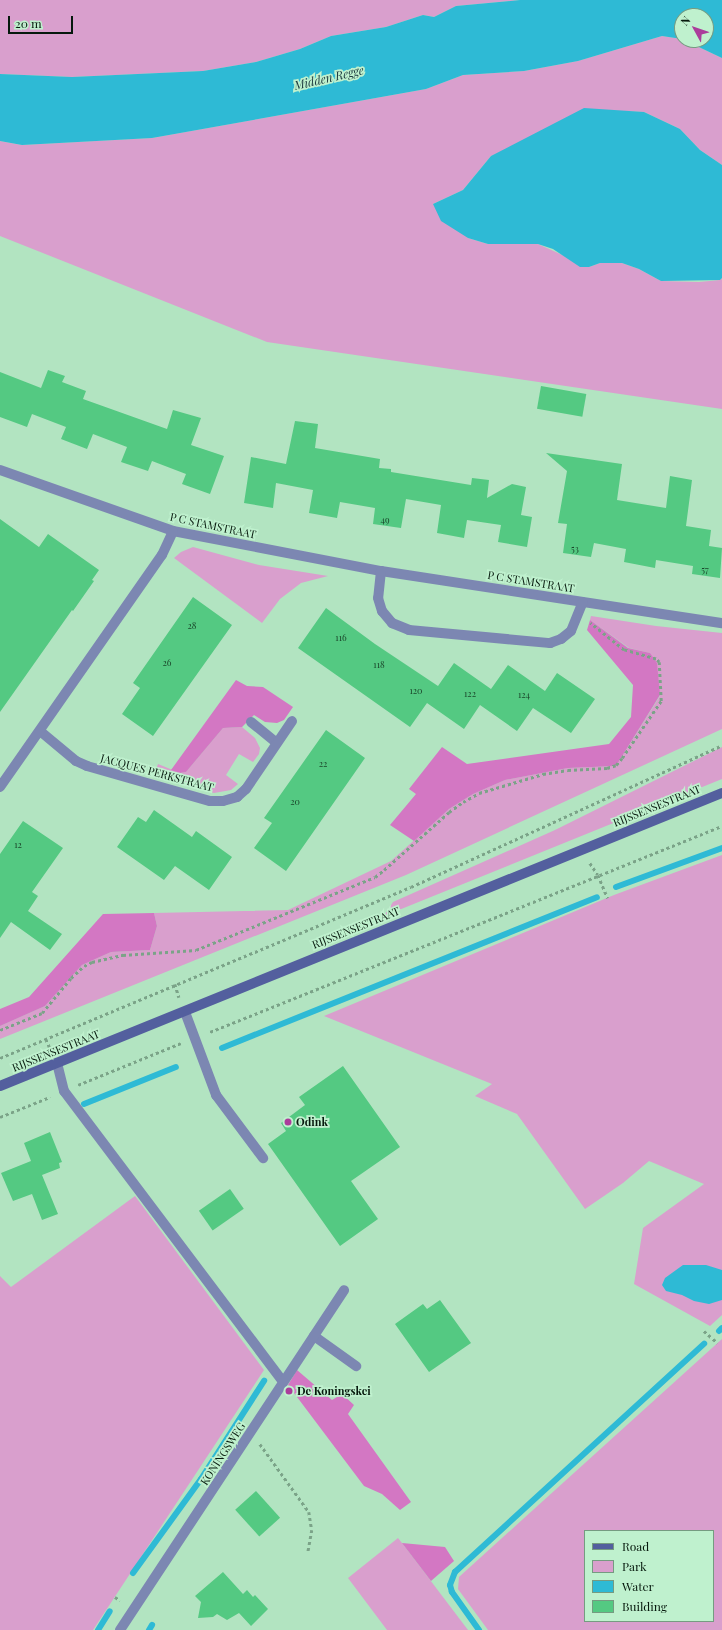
<!DOCTYPE html>
<html>
<head>
<meta charset="utf-8">
<style>
  body { margin:0 }
  #map { position:relative; width:722px; height:1630px; overflow:hidden; background:#b2e4c1; font-family:"Playfair Display",serif }
  div>[style] { position:absolute }
  .green>* { inset:0; background:#d99fcd }
  .forest>* { inset:0; background:#d377c3 }
  .water>* { inset:0; background:#2ebad5 }
  .stream>* { height:6px; margin:-3px; padding:0 3px; transform-origin:3px; border-radius:3px; background:#2ebad5 }
  .building>* { inset:0; background:#54c982; transform-origin:0 0 }
  .path>* { height:2.5px; margin-top:-1.25px; transform-origin:0; background:repeating-linear-gradient(90deg,#7ba388 0 3px,transparent 0 6px) }
  .lane>* { height:10px; margin:-5px; padding:0 5px; transform-origin:5px; border-radius:5px; background:#7c87b2 }
  .street>* { height:10px; margin:-5px; padding:0 5px; transform-origin:5px; border-radius:5px; background:#7c87b2 }
  .secondary>* { height:10px; margin:-5px; padding:0 5px; transform-origin:5px; border-radius:5px; background:#535f9e }
  .dots>* { width:11px; height:11px; translate:-50% -50%; box-sizing:border-box; border:2px solid #bff1ce; border-radius:50% }
  span { translate:-50% -50%; white-space:nowrap; text-align:center; line-height:1.15; -webkit-text-stroke:3.5px #bff1ce; paint-order:stroke }
  .number-label { font-size:9px; color:#1a452a }
  .number-label span { -webkit-text-stroke-width:0 }
  .street-label { font-size:11px; color:#06190d }
  .poi-label { font-size:11px; color:#06190d; font-weight:700 }
  .left { translate:0 -50%; text-align:left }
  .water-label { font-size:12px; color:#1d393f; font-style:italic }
  .legend { position:absolute; left:584px; top:1530px; width:130px; height:92px; box-sizing:border-box; background:#bff1ce; border:1px solid #759b81; margin:0; padding:5px 7px; list-style:none; font-size:12px; color:#06190d }
  .legend li { display:flex; align-items:center; gap:8px; height:20px }
  .legend b { width:20px; border:1px solid #759b81 }
  .north { position:absolute; left:674px; top:8px; width:40px; height:40px; box-sizing:border-box; background:#bff1ce; border:1px solid #759b81; border-radius:50%; rotate:310deg; font-size:11px; font-weight:700; line-height:16px; text-align:center; color:#06190d }
  .north::after { content:''; display:block; margin:auto; width:14px; height:18px; background:#ab3d9b; clip-path:polygon(50% 0,100% 100%,50% 72%,0 100%) }
  .scale { position:absolute; left:8px; top:16px; width:65px; height:18px; box-sizing:border-box; border:2px solid #06190d; border-top:0; padding-left:5px; font-size:12px; line-height:14px; white-space:nowrap; color:#06190d; -webkit-text-stroke:3px #bff1ce; paint-order:stroke }
</style>
</head>
<body>
<div id="map">
  <div class="green">
    <div style="clip-path:polygon(0 0,520px 0,456px 6px,434px 17px,423px 15px,386px 27px,331px 36px,300px 49px,256px 62px,203px 71px,72px 77px,0 74px)"></div>
    <div style="clip-path:polygon(662px 36px,682px 39px,722px 58px,722px 165px,700px 150px,680px 129px,644px 112px,620px 111px,491px 156px,463px 190px,433px 204px,468px 238px,488px 244px,538px 244px,589px 267px,600px 263px,622px 263px,639px 269px,661px 281px,699px 282px,720px 280px,722px 278px,722px 409px,267px 342px,0 236px,0 141px,22px 145px,152px 138px,426px 89px,463px 75px,524px 71px,578px 61px)"></div>
    <div style="clip-path:polygon(193px 547px,259px 565px,328px 576px,301px 583px,280px 599px,262px 623px,174px 558px,181px 552px)"></div>
    <div style="clip-path:polygon(591px 616px,656px 626px,722px 633px,722px 729px,406px 875px,0 1039px,0 1026px,45px 1006px,82px 965px,111px 952px,150px 950px,157px 926px,154px 913px,288px 910px,391px 861px,449px 809px,473px 794px,505px 780px,568px 768px,616px 766px,660px 696px,650px 653px,629px 648px,590px 620px)"></div>
    <div style="clip-path:polygon(242px 727px,255px 738px,260px 748px,259px 754px,253px 762px,239px 754px,226px 775px,238px 784px,231px 790px,214px 793px,154px 776px,158px 764px,180px 773px,186px 772px,223px 728px)"></div>
    <div style="clip-path:polygon(722px 747px,722px 779px,384px 916px,393px 902px,555px 830px)"></div>
    <div style="clip-path:polygon(722px 855px,722px 1315px,710px 1326px,634px 1284px,643px 1228px,704px 1184px,649px 1161px,623px 1183px,585px 1209px,517px 1114px,475px 1096px,492px 1084px,324px 1016px,614px 895px)"></div>
    <div style="clip-path:polygon(135px 1196px,264px 1370px,93px 1630px,0 1630px,0 1276px,11px 1287px)"></div>
    <div style="clip-path:polygon(evenodd,722px 1339px,722px 1630px,488px 1630px,458px 1589px,459px 1577px,722px 1339px,585px 1531px,713px 1531px,713px 1621px,585px 1621px,585px 1531px)"></div>
    <div style="clip-path:polygon(398px 1538px,402px 1543px,468px 1630px,387px 1630px,348px 1578px)"></div>
  </div>
  <div class="forest">
    <div style="clip-path:polygon(590px 620px,628px 648px,650px 653px,657px 663px,660px 695px,616px 766px,568px 768px,505px 780px,473px 794px,449px 809px,414px 841px,390px 825px,416px 794px,409px 789px,442px 747px,467px 764px,609px 744px,631px 717px,633px 685px,587px 630px)"></div>
    <div style="clip-path:polygon(236px 680px,247px 686px,263px 687px,293px 707px,284px 720px,277px 723px,265px 722px,254px 715px,242px 727px,223px 728px,186px 772px,180px 773px,171px 770px)"></div>
    <div style="clip-path:polygon(154px 913px,157px 926px,150px 950px,111px 952px,82px 965px,45px 1006px,0 1026px,0 1009px,29px 997px,103px 914px)"></div>
    <div style="clip-path:polygon(297px 1370px,332px 1400px,342px 1394px,354px 1405px,348px 1414px,411px 1502px,400px 1510px,382px 1494px,364px 1486px,288px 1385px)"></div>
    <div style="clip-path:polygon(402px 1543px,445px 1547px,454px 1561px,431px 1581px)"></div>
  </div>
  <div class="water">
    <div style="clip-path:polygon(520px 0,722px 0,722px 58px,684px 40px,706px 40px,706px 16px,682px 16px,682px 39px,662px 36px,578px 61px,524px 71px,463px 75px,426px 89px,152px 138px,22px 145px,0 141px,0 74px,72px 77px,203px 71px,256px 62px,300px 49px,331px 36px,386px 27px,423px 15px,434px 17px,456px 6px)"></div>
    <div style="clip-path:polygon(584px 108px,644px 112px,680px 129px,700px 150px,722px 165px,722px 278px,720px 280px,661px 281px,639px 269px,622px 263px,600px 263px,589px 267px,580px 267px,553px 249px,538px 244px,488px 244px,468px 238px,441px 221px,433px 204px,463px 190px,491px 156px)"></div>
    <div style="clip-path:polygon(683px 1265px,706px 1265px,722px 1270px,722px 1300px,709px 1304px,694px 1301px,682px 1295px,666px 1291px,662px 1285px,665px 1278px)"></div>
  </div>
  <div class="stream">
    <div style="left:616px;top:887px;width:113px;rotate:-20.2deg"></div>
    <div style="left:222px;top:1048px;width:404px;rotate:-21.9deg"></div>
    <div style="left:84px;top:1104px;width:99px;rotate:-21.9deg"></div>
    <div style="left:719px;top:1331px;width:4px;rotate:-45deg"></div>
    <div style="left:133px;top:1573px;width:116px;rotate:-54.1deg"></div>
    <div style="left:201px;top:1479px;width:117px;rotate:-57.3deg"></div>
    <div style="left:98px;top:1630px;width:22px;rotate:-58deg"></div>
    <div style="left:149px;top:1630px;width:6px;rotate:-59deg"></div>
    <div style="left:479px;top:1630px;width:47px;rotate:-125.4deg"></div>
    <div style="left:452px;top:1592px;width:7px;rotate:-106deg"></div>
    <div style="left:450px;top:1585px;width:14px;rotate:-69deg"></div>
    <div style="left:455px;top:1572px;width:338px;rotate:-42.5deg"></div>
  </div>
  <div class="building">
    <div style="clip-path:polygon(48px 370px,65px 376px,62px 382px,86px 391px,83px 399px,167px 429px,173px 410px,201px 418px,191px 445px,224px 456px,210px 494px,182px 484px,186px 474px,152px 461px,148px 471px,121px 462px,127px 447px,93px 434px,87px 449px,61px 439px,66px 427px,32px 414px,27px 427px,0 417px,0 372px,41px 388px)"></div>
    <div style="left:541px;top:386px;width:46px;height:23px;rotate:10deg"></div>
    <div style="clip-path:polygon(295px 421px,318px 424px,315px 448px,380px 459px,379px 468px,391px 469px,391px 472px,471px 485px,472px 478px,489px 480px,487px 498px,512px 484px,526px 487px,521px 515px,532px 517px,527px 547px,498px 542px,501px 525px,467px 520px,464px 538px,437px 533px,441px 505px,406px 499px,401px 528px,373px 524px,375px 508px,340px 502px,337px 518px,309px 513px,313px 490px,276px 483px,273px 508px,244px 503px,251px 457px,286px 464px)"></div>
    <div style="clip-path:polygon(546px 453px,622px 464px,617px 500px,666px 508px,670px 476px,692px 480px,686px 526px,711px 530px,709px 546px,722px 548px,720px 578px,692px 574px,693px 566px,656px 560px,655px 568px,624px 562px,626px 549px,594px 543px,591px 557px,563px 553px,567px 524px,558px 523px,567px 471px)"></div>
    <div style="clip-path:polygon(0 519px,39px 547px,48px 534px,99px 570px,92px 580px,94px 581px,73px 611px,72px 610px,0 712px)"></div>
    <div style="clip-path:polygon(193px 597px,232px 625px,153px 736px,122px 714px,140px 688px,133px 683px)"></div>
    <div style="clip-path:polygon(326px 608px,375px 644px,438px 686px,454px 663px,491px 689px,508px 665px,545px 691px,557px 673px,595px 699px,571px 733px,533px 708px,517px 731px,480px 705px,464px 729px,427px 703px,410px 727px,298px 648px)"></div>
    <div style="clip-path:polygon(326px 730px,365px 758px,286px 871px,254px 848px,272px 823px,264px 818px)"></div>
    <div style="clip-path:polygon(154px 810px,192px 837px,196px 831px,232px 857px,209px 890px,175px 866px,164px 880px,117px 847px,138px 817px,146px 822px)"></div>
    <div style="clip-path:polygon(23px 821px,63px 848px,32px 892px,38px 896px,28px 911px,62px 934px,50px 950px,11px 922px,0 938px,0 854px)"></div>
    <div style="clip-path:polygon(343px 1066px,400px 1147px,351px 1181px,378px 1219px,340px 1246px,268px 1144px,286px 1131px,281px 1123px,305px 1105px,299px 1097px)"></div>
    <div style="clip-path:polygon(50px 1132px,62px 1162px,59px 1163px,60px 1168px,42px 1175px,58px 1214px,42px 1220px,32px 1194px,13px 1201px,1px 1173px,31px 1161px,24px 1143px)"></div>
    <div style="left:230px;top:1189px;width:24px;height:38px;rotate:55deg"></div>
    <div style="clip-path:polygon(440px 1300px,471px 1343px,429px 1372px,395px 1324px,423px 1304px,427px 1309px)"></div>
    <div style="left:256px;top:1491px;width:36px;height:28px;rotate:48deg"></div>
    <div style="clip-path:polygon(223px 1572px,243px 1594px,247px 1590px,253px 1597px,255px 1595px,268px 1609px,251px 1626px,239px 1613px,227px 1620px,217px 1614px,213px 1617px,198px 1618px,201px 1602px,195px 1596px)"></div>
  </div>
  <div class="path">
    <div style="left:590px;top:863px;width:14px;rotate:56deg"></div>
    <div style="left:598px;top:875px;width:25px;rotate:67deg"></div>
    <div style="left:175px;top:984px;width:14px;rotate:73deg"></div>
    <div style="left:0;top:1030px;width:45px;rotate:-22deg"></div>
    <div style="left:42px;top:1013px;width:45px;rotate:-50.4deg"></div>
    <div style="left:71px;top:978px;width:18px;rotate:-43deg"></div>
    <div style="left:84px;top:966px;width:9px;rotate:-27deg"></div>
    <div style="left:92px;top:962px;width:32px;rotate:-13deg"></div>
    <div style="left:123px;top:955px;width:73px;rotate:-3.9deg"></div>
    <div style="left:196px;top:950px;width:193px;rotate:-22.2deg"></div>
    <div style="left:375px;top:877px;width:11px;rotate:-38deg"></div>
    <div style="left:384px;top:870px;width:87px;rotate:-41.7deg"></div>
    <div style="left:449px;top:812px;width:17px;rotate:-36deg"></div>
    <div style="left:463px;top:802px;width:18px;rotate:-29deg"></div>
    <div style="left:479px;top:793px;width:67px;rotate:-16.5deg"></div>
    <div style="left:543px;top:774px;width:25px;rotate:-9deg"></div>
    <div style="left:568px;top:770px;width:39px;rotate:-3deg"></div>
    <div style="left:607px;top:768px;width:9px;rotate:-18deg"></div>
    <div style="left:616px;top:765px;width:9px;rotate:-49deg"></div>
    <div style="left:622px;top:758px;width:69px;rotate:-55.6deg"></div>
    <div style="left:661px;top:701px;width:39px;rotate:-93deg"></div>
    <div style="left:659px;top:662px;width:4px;rotate:-135deg"></div>
    <div style="left:656px;top:659px;width:33px;rotate:-164deg"></div>
    <div style="left:624px;top:650px;width:43px;rotate:-141.5deg"></div>
    <div style="left:210px;top:1032px;width:552px;rotate:-21.92deg"></div>
    <div style="left:46px;top:1039px;width:12px;rotate:66deg"></div>
    <div style="left:0;top:1058px;width:445px;rotate:-22.6deg"></div>
    <div style="left:411px;top:887px;width:342px;rotate:-24.5deg"></div>
    <div style="left:78px;top:1085px;width:111px;rotate:-22.2deg"></div>
    <div style="left:0;top:1117px;width:54px;rotate:-21.8deg"></div>
    <div style="left:704px;top:1331px;width:18px;rotate:41deg"></div>
    <div style="left:260px;top:1444px;width:84px;rotate:54.2deg"></div>
    <div style="left:309px;top:1512px;width:18px;rotate:81deg"></div>
    <div style="left:312px;top:1530px;width:23px;rotate:100deg"></div>
    <div style="left:115px;top:1597px;width:6px;rotate:31deg"></div>
  </div>
  <div class="lane">
    <div style="left:185px;top:1012px;width:89px;rotate:69.5deg"></div>
    <div style="left:216px;top:1095px;width:79px;rotate:53.3deg"></div>
    <div style="left:57px;top:1063px;width:29px;rotate:76deg"></div>
    <div style="left:64px;top:1091px;width:364px;rotate:53deg"></div>
  </div>
  <div class="street">
    <div style="left:0;top:470px;width:183px;rotate:19.4deg"></div>
    <div style="left:173px;top:531px;width:212px;rotate:10.9deg"></div>
    <div style="left:381px;top:571px;width:345px;rotate:8.7deg"></div>
    <div style="left:381px;top:571px;width:27px;rotate:96deg"></div>
    <div style="left:378px;top:598px;width:14px;rotate:73deg"></div>
    <div style="left:382px;top:611px;width:16px;rotate:50deg"></div>
    <div style="left:392px;top:623px;width:18px;rotate:22deg"></div>
    <div style="left:409px;top:630px;width:142px;rotate:5.3deg"></div>
    <div style="left:550px;top:643px;width:12px;rotate:-20deg"></div>
    <div style="left:561px;top:639px;width:13px;rotate:-39deg"></div>
    <div style="left:571px;top:631px;width:31px;rotate:-68deg"></div>
    <div style="left:251px;top:722px;width:33px;rotate:39deg"></div>
    <div style="left:40px;top:731px;width:47px;rotate:39.8deg"></div>
    <div style="left:76px;top:761px;width:12px;rotate:24deg"></div>
    <div style="left:87px;top:766px;width:128px;rotate:15.9deg"></div>
    <div style="left:210px;top:801px;width:13px"></div>
    <div style="left:223px;top:801px;width:15px;rotate:-16deg"></div>
    <div style="left:237px;top:797px;width:12px;rotate:-42deg"></div>
    <div style="left:246px;top:789px;width:82px;rotate:-55.9deg"></div>
    <div style="left:0;top:787px;width:283px;rotate:-55.1deg"></div>
    <div style="left:162px;top:555px;width:26px;rotate:-65deg"></div>
    <div style="left:314px;top:1336px;width:52px;rotate:35.5deg"></div>
    <div style="left:120px;top:1630px;width:407px;rotate:-56.6deg"></div>
  </div>
  <div class="secondary">
    <div style="left:0;top:1086px;width:779px;rotate:-22.09deg"></div>
  </div>
  <div class="dots">
    <div style="left:288px;top:1122px;background:#ab3d9b"></div>
    <div style="left:289px;top:1391px;background:#ab3d9b"></div>
  </div>
  <div class="number-label">
    <span style="left:385px;top:519px">49</span>
    <span style="left:575px;top:548px">53</span>
    <span style="left:705px;top:569px">57</span>
    <span style="left:192px;top:625px">28</span>
    <span style="left:341px;top:637px">116</span>
    <span style="left:167px;top:662px">26</span>
    <span style="left:379px;top:664px">118</span>
    <span style="left:416px;top:690px">120</span>
    <span style="left:470px;top:693px">122</span>
    <span style="left:524px;top:694px">124</span>
    <span style="left:323px;top:763px">22</span>
    <span style="left:295px;top:801px">20</span>
    <span style="left:18px;top:844px">12</span>
  </div>
  <div class="street-label">
    <span style="left:213px;top:526px;rotate:12deg">P C STAMSTRAAT</span>
    <span style="left:531px;top:582px;rotate:9deg">P C STAMSTRAAT</span>
    <span style="left:157px;top:773px;rotate:15deg">JACQUES PERKSTRAAT</span>
    <span style="left:657px;top:806px;rotate:-22deg">RIJSSENSESTRAAT</span>
    <span style="left:356px;top:928px;rotate:-22deg">RIJSSENSESTRAAT</span>
    <span style="left:56px;top:1051px;rotate:-22deg">RIJSSENSESTRAAT</span>
    <span style="left:223px;top:1454px;rotate:-57deg">KONINGSWEG</span>
  </div>
  <div class="poi-label">
    <span class="left" style="left:296px;top:1122px">Odink</span>
    <span class="left" style="left:297px;top:1391px">De Koningskei</span>
  </div>
  <div class="water-label">
    <span style="left:329px;top:78px;rotate:-13deg">Midden Regge</span>
  </div>
  <ul class="legend">
  <li><b style="height:5px;background:#535f9e"></b>Road</li>
  <li><b style="height:11px;background:#d99fcd"></b>Park</li>
  <li><b style="height:11px;background:#2ebad5"></b>Water</li>
  <li><b style="height:11px;background:#54c982"></b>Building</li>
  </ul>
  <div class="north">N</div>
  <div class="scale">20 m</div>
</div>
</body>
</html>
